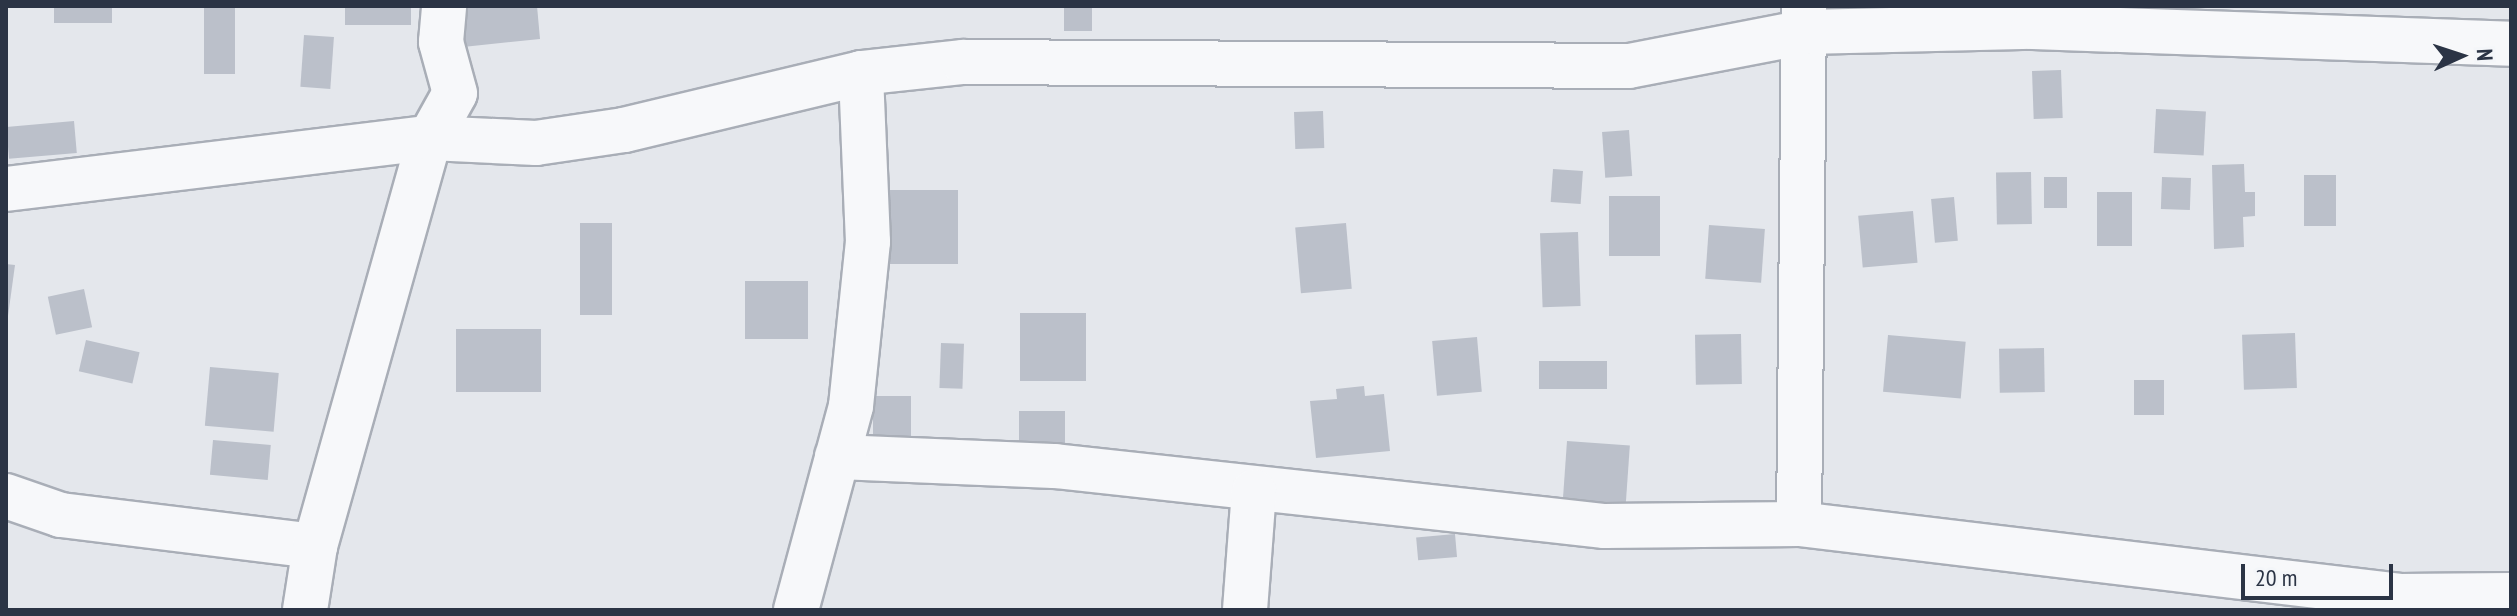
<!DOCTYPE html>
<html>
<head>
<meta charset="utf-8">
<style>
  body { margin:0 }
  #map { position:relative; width:2517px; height:616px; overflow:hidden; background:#e4e7ec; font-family:"PT Sans Narrow",sans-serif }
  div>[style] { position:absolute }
  .building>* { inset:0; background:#bbc0ca; transform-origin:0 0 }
  .roads { filter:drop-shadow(2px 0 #a9aeb7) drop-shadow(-2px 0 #a9aeb7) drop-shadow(0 2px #a9aeb7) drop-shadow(0 -2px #a9aeb7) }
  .street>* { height:44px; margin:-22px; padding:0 22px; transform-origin:22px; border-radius:22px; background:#f7f8fa }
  span { translate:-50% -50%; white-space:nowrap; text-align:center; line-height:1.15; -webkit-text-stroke:8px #f4f6f9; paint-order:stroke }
  .frame { position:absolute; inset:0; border:8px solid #2b3445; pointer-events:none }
  .north { position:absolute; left:2421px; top:16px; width:80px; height:80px; -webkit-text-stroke:6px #f4f6f9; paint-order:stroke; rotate:87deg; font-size:22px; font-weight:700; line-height:32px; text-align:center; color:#2b3445 }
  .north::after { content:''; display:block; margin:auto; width:28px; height:36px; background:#2b3445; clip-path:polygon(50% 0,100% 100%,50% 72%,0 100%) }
  .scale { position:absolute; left:2241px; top:564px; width:152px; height:36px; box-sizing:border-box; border:4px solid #2b3445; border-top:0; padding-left:10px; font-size:24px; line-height:28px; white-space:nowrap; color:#2b3445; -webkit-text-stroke:6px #f4f6f9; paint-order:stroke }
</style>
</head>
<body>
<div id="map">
  <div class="building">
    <div style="left:54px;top:6px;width:58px;height:17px"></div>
    <div style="left:204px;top:6px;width:31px;height:68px"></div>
    <div style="left:345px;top:6px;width:66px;height:19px"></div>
    <div style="clip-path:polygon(459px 6px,537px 6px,540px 39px,463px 47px)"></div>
    <div style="left:1064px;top:6px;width:28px;height:25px"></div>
    <div style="left:304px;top:35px;width:30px;height:52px;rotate:4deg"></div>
    <div style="left:2061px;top:70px;width:48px;height:29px;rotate:88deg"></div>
    <div style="left:2156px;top:109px;width:50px;height:44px;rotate:3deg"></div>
    <div style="left:1323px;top:111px;width:37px;height:29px;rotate:88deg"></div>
    <div style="left:74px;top:121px;width:32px;height:68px;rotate:85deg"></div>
    <div style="left:1629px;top:130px;width:46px;height:27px;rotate:86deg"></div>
    <div style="clip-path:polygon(2244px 164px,2245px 192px,2255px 192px,2255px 216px,2243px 217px,2244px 247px,2214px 249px,2212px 165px)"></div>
    <div style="left:1553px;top:169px;width:30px;height:33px;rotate:4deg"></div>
    <div style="left:2031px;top:172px;width:52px;height:35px;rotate:89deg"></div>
    <div style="left:2304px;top:175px;width:32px;height:51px"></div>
    <div style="left:2044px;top:177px;width:23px;height:31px"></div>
    <div style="left:2162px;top:177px;width:29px;height:32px;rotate:2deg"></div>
    <div style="left:885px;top:190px;width:73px;height:74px"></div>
    <div style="left:2097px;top:192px;width:35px;height:54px"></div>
    <div style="left:1609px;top:196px;width:51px;height:60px"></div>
    <div style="left:1954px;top:197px;width:44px;height:23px;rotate:85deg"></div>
    <div style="left:1913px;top:211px;width:52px;height:55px;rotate:85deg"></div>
    <div style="left:580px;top:223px;width:32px;height:92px"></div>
    <div style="left:1346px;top:223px;width:66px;height:51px;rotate:85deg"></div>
    <div style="left:1709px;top:225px;width:56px;height:54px;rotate:4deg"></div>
    <div style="left:1578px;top:232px;width:74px;height:38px;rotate:88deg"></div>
    <div style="clip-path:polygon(6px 264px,15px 265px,8px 316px,6px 316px)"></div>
    <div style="left:745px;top:281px;width:63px;height:58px"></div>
    <div style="left:84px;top:289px;width:39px;height:37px;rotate:78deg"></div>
    <div style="left:1020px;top:313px;width:66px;height:68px"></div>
    <div style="left:456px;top:329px;width:85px;height:63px"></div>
    <div style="left:2295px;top:333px;width:55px;height:53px;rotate:88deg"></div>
    <div style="left:1741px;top:334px;width:50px;height:46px;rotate:89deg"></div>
    <div style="left:1888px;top:335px;width:78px;height:57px;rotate:5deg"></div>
    <div style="left:1477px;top:337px;width:55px;height:45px;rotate:85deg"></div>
    <div style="left:86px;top:340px;width:55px;height:32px;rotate:13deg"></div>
    <div style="left:941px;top:343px;width:23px;height:45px;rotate:2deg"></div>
    <div style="left:2044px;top:348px;width:44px;height:45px;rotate:89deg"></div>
    <div style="left:1607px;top:361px;width:28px;height:68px;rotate:90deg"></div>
    <div style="left:210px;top:367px;width:69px;height:59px;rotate:5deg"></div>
    <div style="left:2164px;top:380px;width:35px;height:30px;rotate:90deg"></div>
    <div style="clip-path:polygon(1364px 386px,1365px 396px,1384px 394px,1390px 451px,1316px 458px,1310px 401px,1337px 399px,1336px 389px)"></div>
    <div style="left:873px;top:396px;width:38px;height:41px"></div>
    <div style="left:1019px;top:411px;width:46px;height:38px"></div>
    <div style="left:213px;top:440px;width:58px;height:35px;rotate:5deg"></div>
    <div style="left:1567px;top:441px;width:63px;height:67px;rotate:4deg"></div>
    <div style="left:1455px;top:534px;width:23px;height:39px;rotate:85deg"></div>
  </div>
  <div class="roads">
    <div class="street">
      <div style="left:1804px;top:6px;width:518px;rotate:90.55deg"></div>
      <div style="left:1799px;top:524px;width:605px;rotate:6.83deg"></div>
      <div style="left:2400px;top:596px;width:111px;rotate:-0.5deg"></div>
      <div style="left:6px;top:189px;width:427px;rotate:-6.9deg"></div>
      <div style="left:430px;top:138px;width:106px;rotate:2.7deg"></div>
      <div style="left:536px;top:143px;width:89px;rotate:-8.4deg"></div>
      <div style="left:624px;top:130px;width:244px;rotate:-13.5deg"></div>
      <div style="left:861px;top:73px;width:103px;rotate:-6.2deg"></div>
      <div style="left:963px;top:62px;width:666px;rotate:0.34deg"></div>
      <div style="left:1629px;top:66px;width:179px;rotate:-10.9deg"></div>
      <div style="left:1805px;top:32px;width:228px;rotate:-1.3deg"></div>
      <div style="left:2033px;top:27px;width:478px;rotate:2deg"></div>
      <div style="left:837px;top:457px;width:218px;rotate:2.4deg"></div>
      <div style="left:1055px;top:466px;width:553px;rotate:6.23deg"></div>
      <div style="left:1605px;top:526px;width:194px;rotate:-0.6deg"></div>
      <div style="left:6px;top:496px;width:58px;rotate:19.1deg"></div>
      <div style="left:61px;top:515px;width:256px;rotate:7deg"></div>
      <div style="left:305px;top:610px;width:65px;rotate:-81.1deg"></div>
      <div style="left:315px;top:546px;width:424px;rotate:-74.3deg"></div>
      <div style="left:430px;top:138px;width:51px;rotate:-60.9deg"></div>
      <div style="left:455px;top:93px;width:53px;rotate:-105.4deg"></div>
      <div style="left:441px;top:42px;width:36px;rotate:-85deg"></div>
      <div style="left:796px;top:610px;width:211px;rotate:-74.9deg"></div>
      <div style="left:851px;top:406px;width:165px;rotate:-84.1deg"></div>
      <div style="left:868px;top:242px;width:169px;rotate:-92.4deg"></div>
      <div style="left:1245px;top:610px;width:119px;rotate:-85.7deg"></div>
    </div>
  </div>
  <div class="frame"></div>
  <div class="north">N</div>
  <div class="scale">20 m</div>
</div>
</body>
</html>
